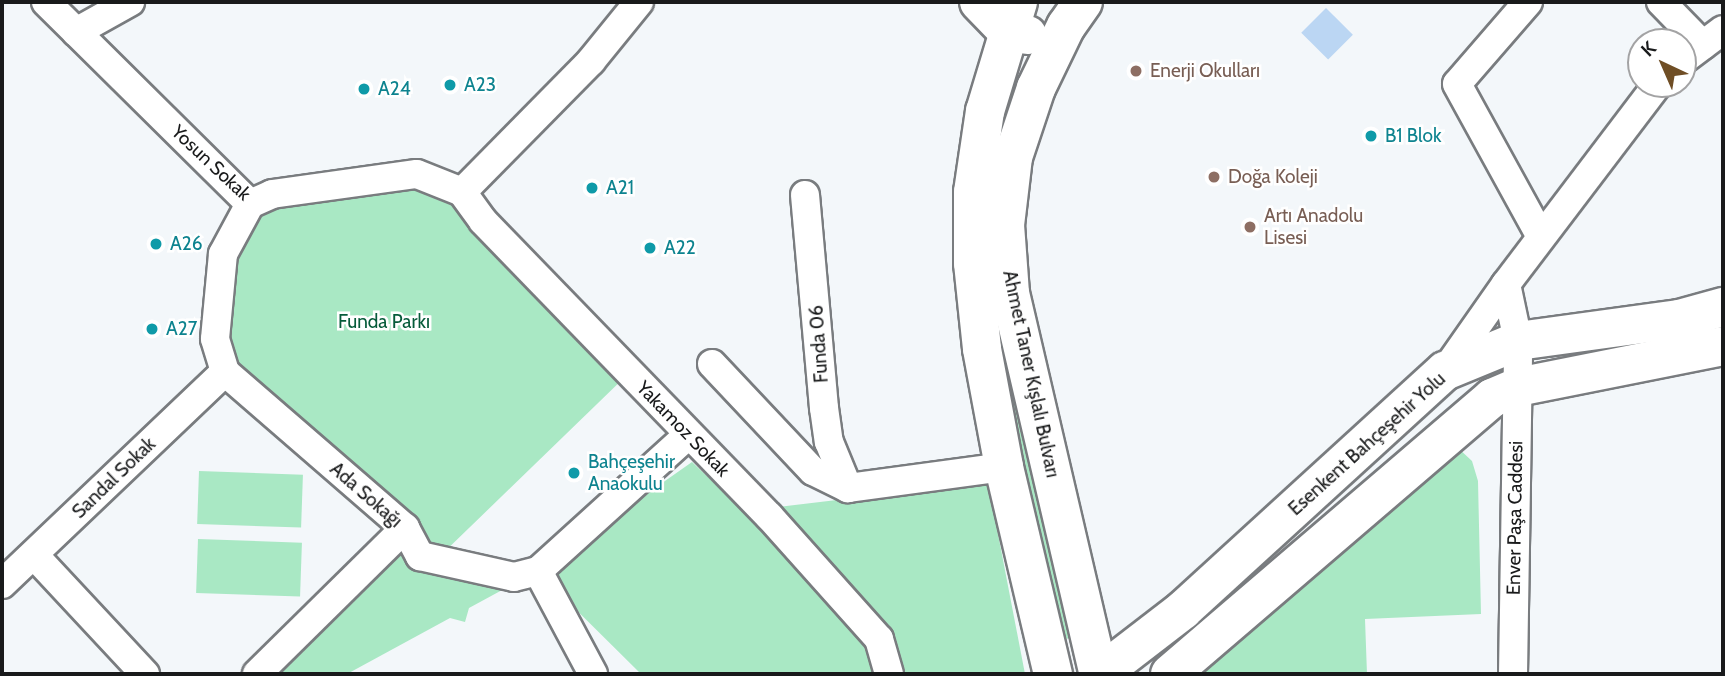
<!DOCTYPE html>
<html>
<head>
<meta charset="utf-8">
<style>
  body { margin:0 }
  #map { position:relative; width:1725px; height:676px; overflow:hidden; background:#f3f7fa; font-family:Cabin,sans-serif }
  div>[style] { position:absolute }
  .green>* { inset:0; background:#a9e8c4; transform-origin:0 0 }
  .water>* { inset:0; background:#bbd6f3; transform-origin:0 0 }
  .roads { filter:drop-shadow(2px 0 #797c7f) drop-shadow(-2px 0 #797c7f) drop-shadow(0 2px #797c7f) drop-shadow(0 -2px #797c7f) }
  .street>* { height:28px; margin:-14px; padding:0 14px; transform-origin:14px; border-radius:14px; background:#fff }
  .secondary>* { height:38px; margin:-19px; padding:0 19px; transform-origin:19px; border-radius:19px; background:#fff }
  .primary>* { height:38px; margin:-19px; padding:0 19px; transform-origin:19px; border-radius:19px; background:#fff }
  .dots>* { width:19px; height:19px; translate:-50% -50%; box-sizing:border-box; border:4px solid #fff; border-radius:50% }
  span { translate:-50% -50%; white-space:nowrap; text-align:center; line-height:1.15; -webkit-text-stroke:5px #fff; paint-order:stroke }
  .education-label { font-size:19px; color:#785e54 }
  .left { translate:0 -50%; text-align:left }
  .culture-label { font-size:19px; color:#0d838f }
  .street-label { font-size:19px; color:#191a1b }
  .park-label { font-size:19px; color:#065b3a }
  .frame { position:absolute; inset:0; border:4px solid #191a1b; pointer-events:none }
  .north { position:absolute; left:1627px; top:28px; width:70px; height:70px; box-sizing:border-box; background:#fff; border:2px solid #a3a3a4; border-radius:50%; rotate:316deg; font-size:19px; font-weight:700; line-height:28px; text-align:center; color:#191a1b }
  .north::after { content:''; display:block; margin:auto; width:24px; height:32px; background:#6f4e25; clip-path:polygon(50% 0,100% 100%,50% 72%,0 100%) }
</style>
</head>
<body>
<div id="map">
  <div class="green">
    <div style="clip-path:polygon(1002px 103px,1015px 106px,1000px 290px,1071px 638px,1059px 640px,990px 292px)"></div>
    <div style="clip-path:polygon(449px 185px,629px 373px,437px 559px,537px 571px,692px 462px,752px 519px,872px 652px,878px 674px,641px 674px,537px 571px,469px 608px,465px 622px,450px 618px,347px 674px,257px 674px,405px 528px,225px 372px,223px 254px,272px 194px)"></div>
    <div style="clip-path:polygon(1457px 447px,1472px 461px,1478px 481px,1481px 614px,1365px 619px,1367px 674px,1194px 674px)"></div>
    <div style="left:199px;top:471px;width:104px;height:53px;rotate:2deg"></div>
    <div style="clip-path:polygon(988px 482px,1025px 674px,904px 674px,890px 627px,778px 507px)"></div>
    <div style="left:198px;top:539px;width:104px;height:54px;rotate:2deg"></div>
  </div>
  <div class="water">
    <div style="left:1326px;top:8px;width:38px;height:35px;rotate:45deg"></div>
  </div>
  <div class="roads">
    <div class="street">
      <div style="left:46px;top:2px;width:287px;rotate:44.7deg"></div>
      <div style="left:1528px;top:2px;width:108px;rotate:130.9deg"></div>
      <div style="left:1457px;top:84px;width:172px;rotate:61.2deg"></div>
      <div style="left:1661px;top:2px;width:60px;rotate:45.7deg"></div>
      <div style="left:76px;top:32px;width:62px;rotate:-29.1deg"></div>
      <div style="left:1683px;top:60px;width:50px;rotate:-36.9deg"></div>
      <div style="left:462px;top:192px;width:184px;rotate:-45.4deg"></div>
      <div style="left:591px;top:61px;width:76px;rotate:-50.9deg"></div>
      <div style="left:805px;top:195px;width:214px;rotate:84.9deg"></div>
      <div style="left:824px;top:408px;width:34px;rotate:82deg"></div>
      <div style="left:829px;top:442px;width:50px;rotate:67.6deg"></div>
      <div style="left:250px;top:204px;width:24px;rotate:-24deg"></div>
      <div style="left:272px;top:194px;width:146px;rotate:-7.9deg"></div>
      <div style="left:417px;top:174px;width:48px;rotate:21.8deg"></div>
      <div style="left:462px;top:192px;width:36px;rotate:54deg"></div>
      <div style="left:483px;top:221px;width:411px;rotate:45.9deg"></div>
      <div style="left:769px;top:516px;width:165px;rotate:48.2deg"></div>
      <div style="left:879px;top:639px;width:36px;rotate:74deg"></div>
      <div style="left:250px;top:204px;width:57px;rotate:118.4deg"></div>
      <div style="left:223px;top:254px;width:85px;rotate:95.4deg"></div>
      <div style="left:215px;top:339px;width:34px;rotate:73deg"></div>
      <div style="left:225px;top:372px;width:238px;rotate:40.9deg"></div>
      <div style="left:405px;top:528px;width:32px;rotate:62deg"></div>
      <div style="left:420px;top:556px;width:96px;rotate:12.6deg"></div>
      <div style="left:514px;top:577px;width:25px;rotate:-14deg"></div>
      <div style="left:538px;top:571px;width:202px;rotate:-42.2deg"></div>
      <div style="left:712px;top:364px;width:147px;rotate:46.7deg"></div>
      <div style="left:813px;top:471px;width:39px;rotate:26deg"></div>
      <div style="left:848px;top:488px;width:157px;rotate:-7.7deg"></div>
      <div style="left:1445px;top:371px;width:106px;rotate:-55deg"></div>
      <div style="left:34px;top:555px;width:163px;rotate:47deg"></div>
      <div style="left:538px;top:571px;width:117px;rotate:61.9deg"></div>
      <div style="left:2px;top:584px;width:308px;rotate:-43.6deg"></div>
      <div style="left:257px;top:674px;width:208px;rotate:-44.6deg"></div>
      <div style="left:1513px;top:674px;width:333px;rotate:-89.1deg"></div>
      <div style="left:1518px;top:341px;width:58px;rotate:-101.9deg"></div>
      <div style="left:1506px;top:284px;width:251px;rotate:-52.8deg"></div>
    </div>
    <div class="secondary">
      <div style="left:979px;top:2px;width:39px;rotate:46deg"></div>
      <div style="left:1006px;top:30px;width:22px;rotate:13deg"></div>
      <div style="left:1018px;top:2px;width:114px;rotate:106.8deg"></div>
      <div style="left:985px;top:111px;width:82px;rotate:98.4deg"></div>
      <div style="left:973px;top:192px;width:71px;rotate:90deg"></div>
      <div style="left:973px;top:263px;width:86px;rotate:84deg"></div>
      <div style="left:982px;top:349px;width:120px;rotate:79.4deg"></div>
      <div style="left:1004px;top:467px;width:213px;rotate:76.7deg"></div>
      <div style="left:1083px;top:2px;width:29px;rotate:125deg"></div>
      <div style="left:1066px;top:26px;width:69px;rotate:115.8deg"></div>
      <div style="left:1036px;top:88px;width:73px;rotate:108.4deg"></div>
      <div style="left:1013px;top:157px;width:68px;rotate:96.7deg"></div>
      <div style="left:1005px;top:225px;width:68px;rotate:85.8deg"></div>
      <div style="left:1010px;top:293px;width:391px;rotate:76.9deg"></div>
    </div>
    <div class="primary">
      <div style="left:1100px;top:674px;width:105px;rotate:-37.6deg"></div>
      <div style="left:1183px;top:610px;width:355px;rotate:-42.4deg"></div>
      <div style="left:1445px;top:371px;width:79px;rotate:-22.3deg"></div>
      <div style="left:1518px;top:341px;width:162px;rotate:-7.8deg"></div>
      <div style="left:1679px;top:319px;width:46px;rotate:-15.3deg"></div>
      <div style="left:1170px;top:674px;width:424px;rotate:-40.6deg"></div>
      <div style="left:1492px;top:398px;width:28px;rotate:-23deg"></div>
      <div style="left:1518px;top:387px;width:209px;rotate:-11.3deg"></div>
    </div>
  </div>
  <div class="dots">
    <div style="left:1136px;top:71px;background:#8d6e63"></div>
    <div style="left:450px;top:85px;background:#0f9aa8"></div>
    <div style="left:364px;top:89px;background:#0f9aa8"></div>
    <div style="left:1371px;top:136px;background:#0f9aa8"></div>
    <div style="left:1214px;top:177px;background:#8d6e63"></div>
    <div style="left:592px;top:188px;background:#0f9aa8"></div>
    <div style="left:1250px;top:227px;background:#8d6e63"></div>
    <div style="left:156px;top:244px;background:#0f9aa8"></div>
    <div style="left:650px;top:248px;background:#0f9aa8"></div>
    <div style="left:152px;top:329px;background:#0f9aa8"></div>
    <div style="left:574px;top:473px;background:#0f9aa8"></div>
  </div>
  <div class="education-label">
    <span class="left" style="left:1150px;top:71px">Enerji Okulları</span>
    <span class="left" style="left:1228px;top:177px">Doğa Koleji</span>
    <span class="left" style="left:1264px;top:227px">Artı Anadolu<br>Lisesi</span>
  </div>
  <div class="culture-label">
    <span class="left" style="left:464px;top:85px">A23</span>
    <span class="left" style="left:378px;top:89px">A24</span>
    <span class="left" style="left:1385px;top:136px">B1 Blok</span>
    <span class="left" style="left:606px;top:188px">A21</span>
    <span class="left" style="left:170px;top:244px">A26</span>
    <span class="left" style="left:664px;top:248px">A22</span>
    <span class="left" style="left:166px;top:329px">A27</span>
    <span class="left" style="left:588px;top:473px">Bahçeşehir<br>Anaokulu</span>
  </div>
  <div class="street-label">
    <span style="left:211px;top:163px;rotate:43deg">Yosun Sokak</span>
    <span style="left:819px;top:344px;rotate:-94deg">Funda 06</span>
    <span style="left:1031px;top:374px;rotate:78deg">Ahmet Taner Kışlalı Bulvarı</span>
    <span style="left:683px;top:429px;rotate:46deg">Yakamoz Sokak</span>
    <span style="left:1367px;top:444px;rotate:-42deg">Esenkent Bahçeşehir Yolu</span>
    <span style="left:114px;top:478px;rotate:-44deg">Sandal Sokak</span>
    <span style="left:366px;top:495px;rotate:41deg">Ada Sokağı</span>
    <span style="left:1515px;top:518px;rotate:-89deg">Enver Paşa Caddesi</span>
  </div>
  <div class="park-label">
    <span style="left:384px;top:322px">Funda Parkı</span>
  </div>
  <div class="frame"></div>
  <div class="north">K</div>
</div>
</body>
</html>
